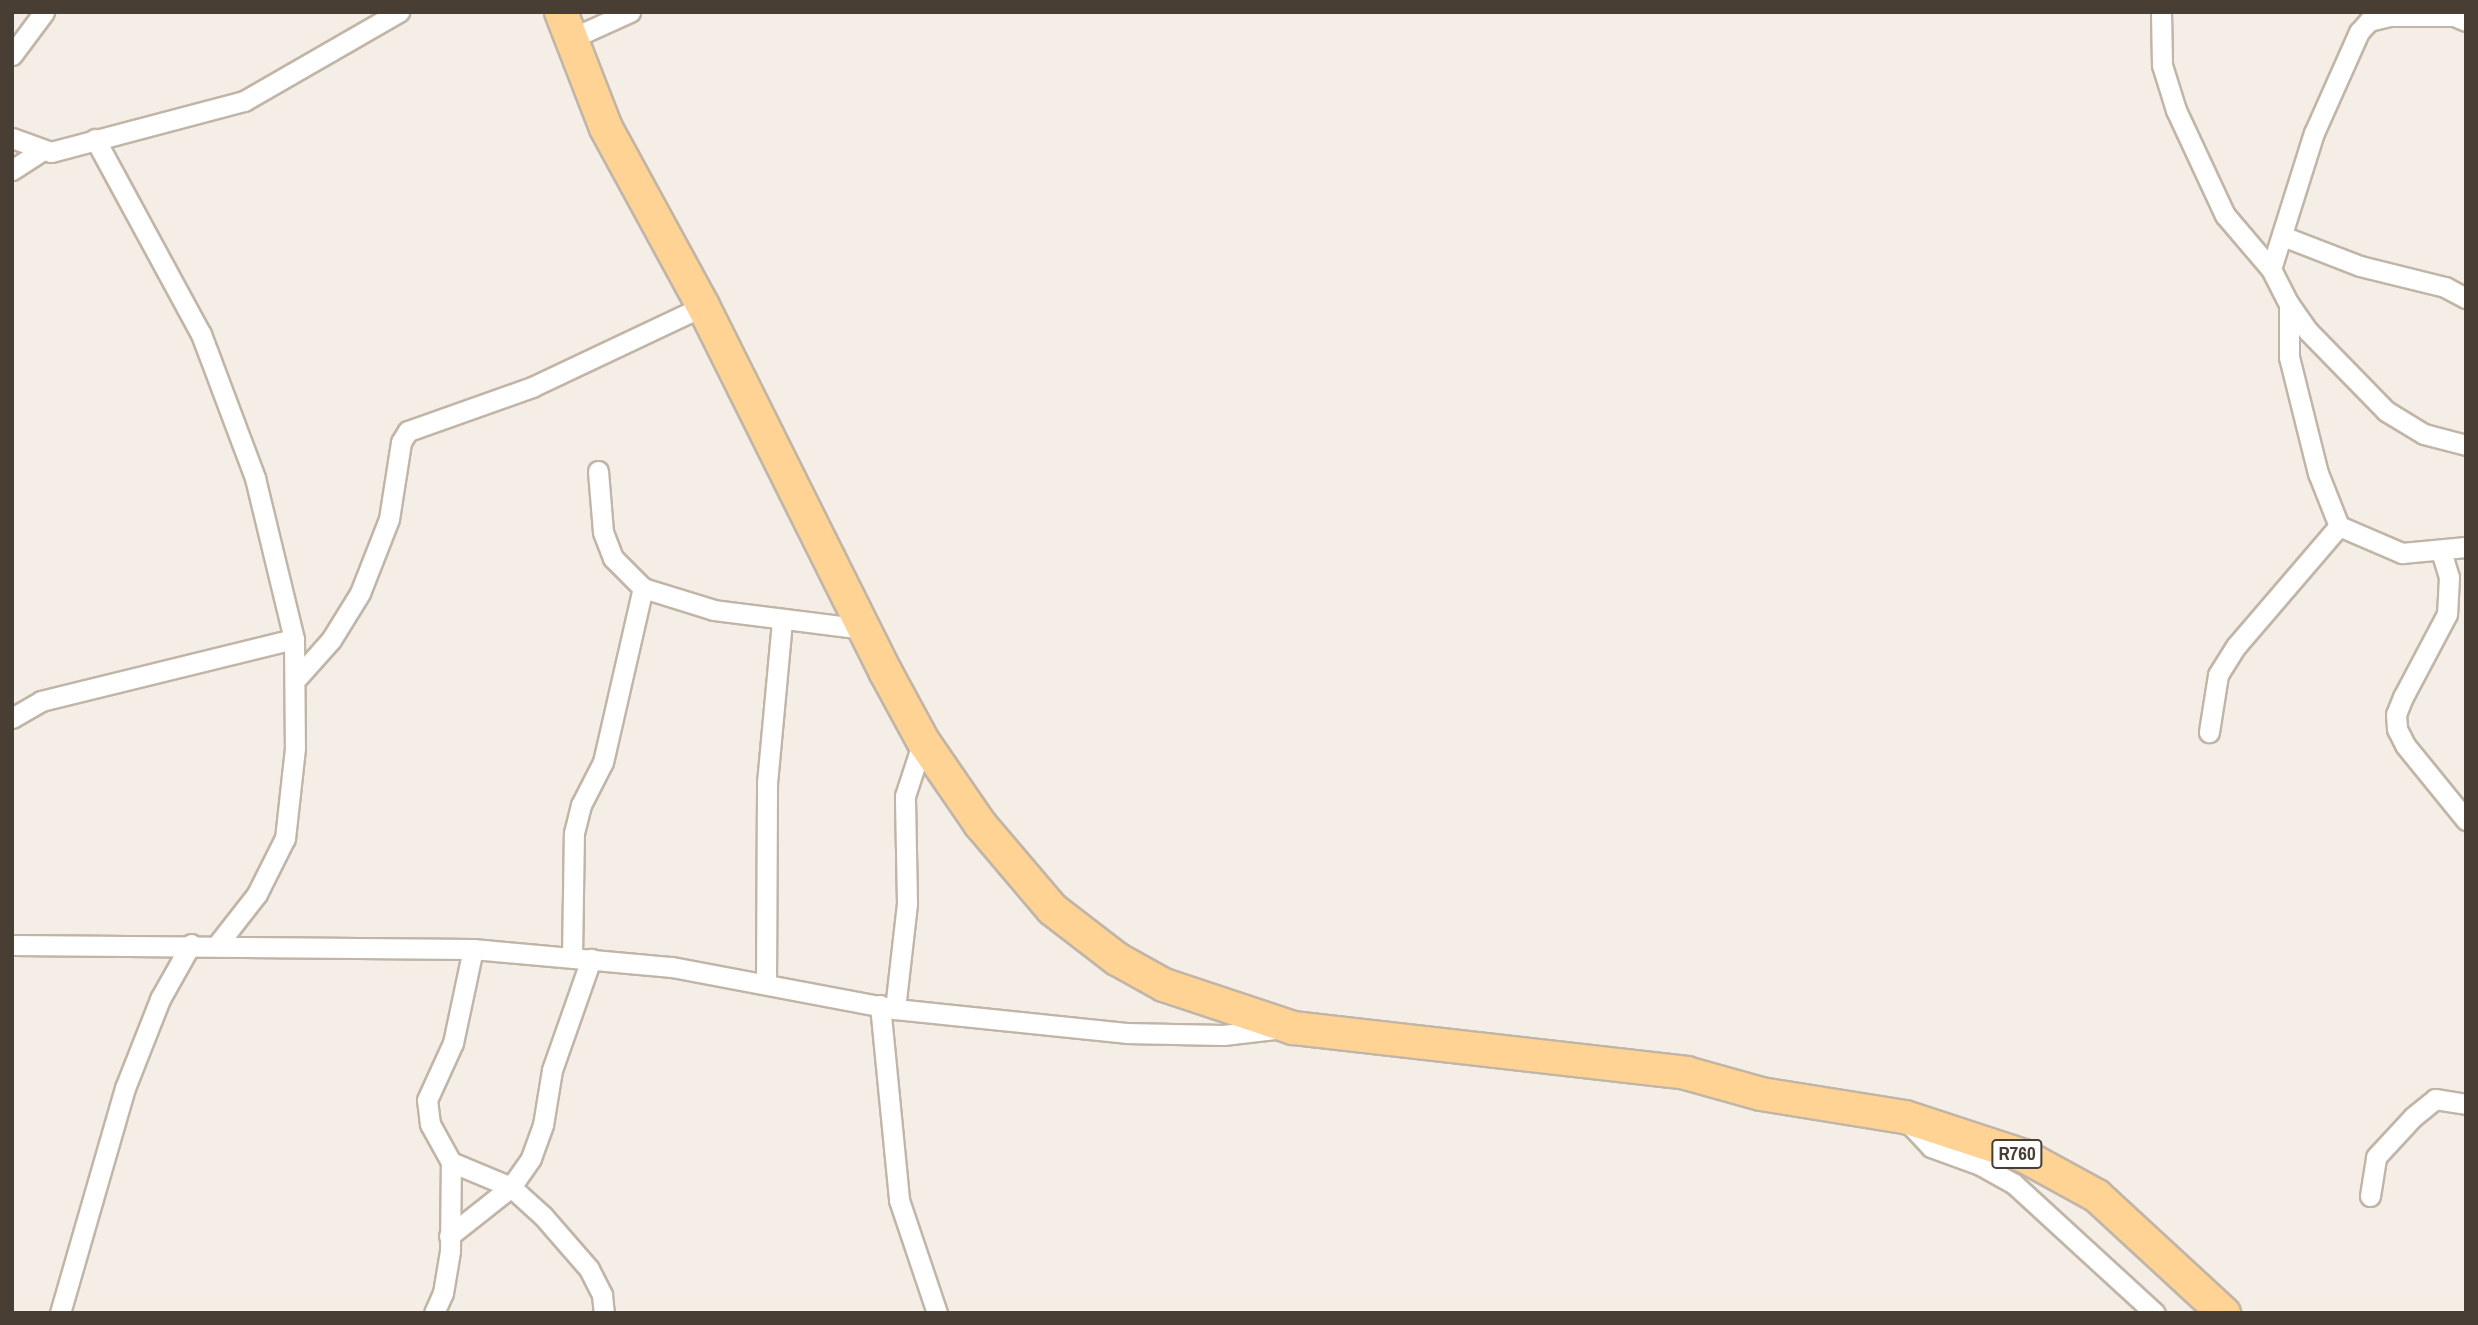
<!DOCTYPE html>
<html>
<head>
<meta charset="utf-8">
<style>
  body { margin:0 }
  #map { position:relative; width:2478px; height:1325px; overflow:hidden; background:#f4eee6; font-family:"Archivo Narrow",sans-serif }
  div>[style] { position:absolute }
  .roads { filter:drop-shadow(2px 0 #c1b5a7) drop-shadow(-2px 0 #c1b5a7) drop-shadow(0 2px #c1b5a7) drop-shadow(0 -2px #c1b5a7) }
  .minor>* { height:19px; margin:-9.5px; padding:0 9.5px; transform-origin:9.5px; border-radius:9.5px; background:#fff }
  .primary>* { height:32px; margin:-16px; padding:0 16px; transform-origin:16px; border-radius:16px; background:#ffd394 }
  span { translate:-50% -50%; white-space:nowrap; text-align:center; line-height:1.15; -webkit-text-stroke:5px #fff; paint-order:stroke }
  .shield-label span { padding:2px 5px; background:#fff; border:2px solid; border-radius:5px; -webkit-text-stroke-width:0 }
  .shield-label { font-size:19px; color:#483e34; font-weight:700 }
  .frame { position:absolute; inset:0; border:14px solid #483e34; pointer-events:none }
</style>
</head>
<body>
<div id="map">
  <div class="roads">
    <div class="minor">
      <div style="left:2161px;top:12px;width:53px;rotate:88.9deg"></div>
      <div style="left:2162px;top:65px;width:47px;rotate:72.7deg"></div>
      <div style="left:2176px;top:110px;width:116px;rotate:65deg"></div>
      <div style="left:2225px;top:215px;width:71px;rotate:49.6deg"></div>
      <div style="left:2271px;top:269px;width:39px;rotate:63deg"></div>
      <div style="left:2289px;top:304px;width:53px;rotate:90deg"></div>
      <div style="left:2289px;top:357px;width:120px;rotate:76deg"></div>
      <div style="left:2318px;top:473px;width:57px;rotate:68.4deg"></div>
      <div style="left:2339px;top:526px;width:158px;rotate:130.6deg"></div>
      <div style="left:2236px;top:646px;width:34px;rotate:122deg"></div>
      <div style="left:2218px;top:675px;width:58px;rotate:99deg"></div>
      <div style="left:570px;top:39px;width:66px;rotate:-24.2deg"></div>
      <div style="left:12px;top:55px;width:54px;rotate:-53.3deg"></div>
      <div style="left:12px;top:138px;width:41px;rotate:19.7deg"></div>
      <div style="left:51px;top:152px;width:200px;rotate:-14.8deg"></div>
      <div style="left:244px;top:101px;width:179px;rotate:-29.9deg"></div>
      <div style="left:95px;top:139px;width:222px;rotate:61.5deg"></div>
      <div style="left:201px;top:334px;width:154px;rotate:69.4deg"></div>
      <div style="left:255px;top:478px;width:166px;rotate:76.4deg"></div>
      <div style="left:294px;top:639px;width:109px;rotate:89.5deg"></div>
      <div style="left:295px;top:748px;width:91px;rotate:96.3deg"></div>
      <div style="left:285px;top:838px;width:63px;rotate:116.6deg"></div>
      <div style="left:257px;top:894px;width:63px;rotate:128deg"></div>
      <div style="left:12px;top:170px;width:35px;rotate:-33deg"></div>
      <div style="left:2285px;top:237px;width:80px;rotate:21.1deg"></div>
      <div style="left:2360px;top:266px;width:88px;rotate:13.9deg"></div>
      <div style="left:2445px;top:287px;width:24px;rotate:28deg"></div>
      <div style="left:2271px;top:269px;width:143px;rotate:-72.5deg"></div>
      <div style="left:2314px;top:133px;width:111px;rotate:-66deg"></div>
      <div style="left:2359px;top:32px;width:15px;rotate:-48deg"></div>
      <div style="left:2369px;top:21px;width:21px;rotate:-14deg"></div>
      <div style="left:2389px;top:16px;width:65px"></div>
      <div style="left:2454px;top:16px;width:13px;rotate:23deg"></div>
      <div style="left:2289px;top:304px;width:33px;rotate:55deg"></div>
      <div style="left:2308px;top:331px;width:112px;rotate:45.7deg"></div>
      <div style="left:2386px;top:411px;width:44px;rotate:31.2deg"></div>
      <div style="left:2424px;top:434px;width:43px;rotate:14.7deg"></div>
      <div style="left:598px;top:471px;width:61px;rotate:85.3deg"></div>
      <div style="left:603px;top:532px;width:28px;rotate:69deg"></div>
      <div style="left:613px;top:558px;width:42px;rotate:45deg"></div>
      <div style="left:643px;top:588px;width:74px;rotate:17.2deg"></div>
      <div style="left:714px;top:610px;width:152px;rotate:7.2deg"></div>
      <div style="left:2339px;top:526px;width:69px;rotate:23.2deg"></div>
      <div style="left:2402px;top:553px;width:64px;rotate:-5.4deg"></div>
      <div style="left:2441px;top:551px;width:27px;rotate:73deg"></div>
      <div style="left:2449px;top:577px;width:37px;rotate:93deg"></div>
      <div style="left:2447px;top:614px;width:94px;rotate:117.9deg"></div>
      <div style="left:2403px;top:697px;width:18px;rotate:112deg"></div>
      <div style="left:2396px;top:714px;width:15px;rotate:86deg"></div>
      <div style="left:2397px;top:729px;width:18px;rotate:63deg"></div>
      <div style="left:2405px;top:745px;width:97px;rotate:50.9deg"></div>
      <div style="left:298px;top:677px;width:50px;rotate:-48.3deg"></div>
      <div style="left:331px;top:640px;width:55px;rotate:-58.3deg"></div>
      <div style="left:360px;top:593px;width:79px;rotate:-68.6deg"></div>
      <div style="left:389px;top:519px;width:78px;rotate:-81.1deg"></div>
      <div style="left:401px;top:442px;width:13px;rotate:-58deg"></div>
      <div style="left:408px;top:431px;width:132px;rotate:-19.5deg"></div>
      <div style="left:532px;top:387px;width:189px;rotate:-25.3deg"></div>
      <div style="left:12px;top:718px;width:34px;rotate:-30deg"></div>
      <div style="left:41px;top:701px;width:260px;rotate:-13.8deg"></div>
      <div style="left:12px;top:945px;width:461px;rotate:0.5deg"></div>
      <div style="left:473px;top:949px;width:200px;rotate:5.2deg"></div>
      <div style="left:672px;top:967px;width:227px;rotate:10.7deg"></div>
      <div style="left:895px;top:1009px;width:232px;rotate:5.9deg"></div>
      <div style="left:1126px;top:1033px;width:97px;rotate:1.2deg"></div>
      <div style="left:1223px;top:1035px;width:52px;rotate:-6.6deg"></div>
      <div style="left:572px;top:957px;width:124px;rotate:-89.1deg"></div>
      <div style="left:574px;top:833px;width:29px;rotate:-76deg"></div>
      <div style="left:581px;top:805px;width:48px;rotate:-62.9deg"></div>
      <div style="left:603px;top:762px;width:179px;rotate:-77.1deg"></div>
      <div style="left:766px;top:984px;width:201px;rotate:-89.7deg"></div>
      <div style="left:767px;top:783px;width:164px;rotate:-84.7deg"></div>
      <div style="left:880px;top:1005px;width:196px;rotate:84.4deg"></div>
      <div style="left:899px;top:1200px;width:119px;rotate:71.4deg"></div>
      <div style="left:895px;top:1009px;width:107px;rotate:-83.5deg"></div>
      <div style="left:907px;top:903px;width:107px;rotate:-91.1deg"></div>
      <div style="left:905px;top:796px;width:58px;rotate:-71.9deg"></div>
      <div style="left:1905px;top:1119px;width:38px;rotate:47deg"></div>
      <div style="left:1931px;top:1147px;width:52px;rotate:20.2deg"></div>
      <div style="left:1980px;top:1165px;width:39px;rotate:29deg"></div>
      <div style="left:2014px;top:1184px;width:191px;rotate:42.5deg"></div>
      <div style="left:451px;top:1162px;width:65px;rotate:22.6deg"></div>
      <div style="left:511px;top:1187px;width:43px;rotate:42.2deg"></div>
      <div style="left:543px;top:1216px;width:70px;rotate:49deg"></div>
      <div style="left:589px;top:1269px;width:29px;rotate:63deg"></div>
      <div style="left:602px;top:1295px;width:18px;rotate:84deg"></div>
      <div style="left:2370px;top:1196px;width:39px;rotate:-81deg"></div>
      <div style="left:2376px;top:1157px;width:54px;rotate:-47.2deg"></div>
      <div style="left:2413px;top:1117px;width:28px;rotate:-39deg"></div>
      <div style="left:2435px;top:1099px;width:31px;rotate:9deg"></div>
      <div style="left:449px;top:1236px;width:79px;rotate:-38.3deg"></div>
      <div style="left:511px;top:1187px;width:35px;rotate:-55deg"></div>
      <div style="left:531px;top:1158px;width:35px;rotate:-70deg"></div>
      <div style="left:543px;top:1125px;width:56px;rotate:-80.7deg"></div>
      <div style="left:552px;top:1070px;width:118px;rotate:-70.6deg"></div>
      <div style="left:60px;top:1313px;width:234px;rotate:-73.9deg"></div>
      <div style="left:125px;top:1088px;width:96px;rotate:-68.5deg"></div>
      <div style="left:160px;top:999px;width:63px;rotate:-60.6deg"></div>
      <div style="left:434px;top:1313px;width:22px;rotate:-66deg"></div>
      <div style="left:443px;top:1293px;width:43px;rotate:-80.5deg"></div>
      <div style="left:450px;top:1251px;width:89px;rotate:-89.4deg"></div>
      <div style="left:451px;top:1162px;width:43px;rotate:-118.9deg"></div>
      <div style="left:430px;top:1124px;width:24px;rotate:-97deg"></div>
      <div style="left:427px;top:1100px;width:63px;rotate:-65.5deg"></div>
      <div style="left:453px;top:1043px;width:96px;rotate:-78deg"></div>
    </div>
    <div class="primary">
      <div style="left:561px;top:12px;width:124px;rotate:68.8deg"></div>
      <div style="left:606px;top:128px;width:203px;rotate:61.4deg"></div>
      <div style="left:703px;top:306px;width:408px;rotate:63.5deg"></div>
      <div style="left:885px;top:671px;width:80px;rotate:61.5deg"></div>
      <div style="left:923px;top:741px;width:101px;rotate:55.5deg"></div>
      <div style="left:980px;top:824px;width:111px;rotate:49.7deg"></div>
      <div style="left:1052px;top:909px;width:82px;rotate:37.6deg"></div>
      <div style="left:1117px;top:959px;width:54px;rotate:29deg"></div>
      <div style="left:1164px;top:985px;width:136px;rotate:18.4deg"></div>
      <div style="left:1293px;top:1028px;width:396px;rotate:6.5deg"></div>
      <div style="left:1686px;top:1073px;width:78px;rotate:15.6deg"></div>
      <div style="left:1761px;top:1094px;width:146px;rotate:9.1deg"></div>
      <div style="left:1905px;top:1117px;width:125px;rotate:18.1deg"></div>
      <div style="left:2024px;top:1156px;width:83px;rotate:28.7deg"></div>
      <div style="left:2097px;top:1196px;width:173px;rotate:42.7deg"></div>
    </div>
  </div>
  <div class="shield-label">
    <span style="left:2017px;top:1154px">R760</span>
  </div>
  <div class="frame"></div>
</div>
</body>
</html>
